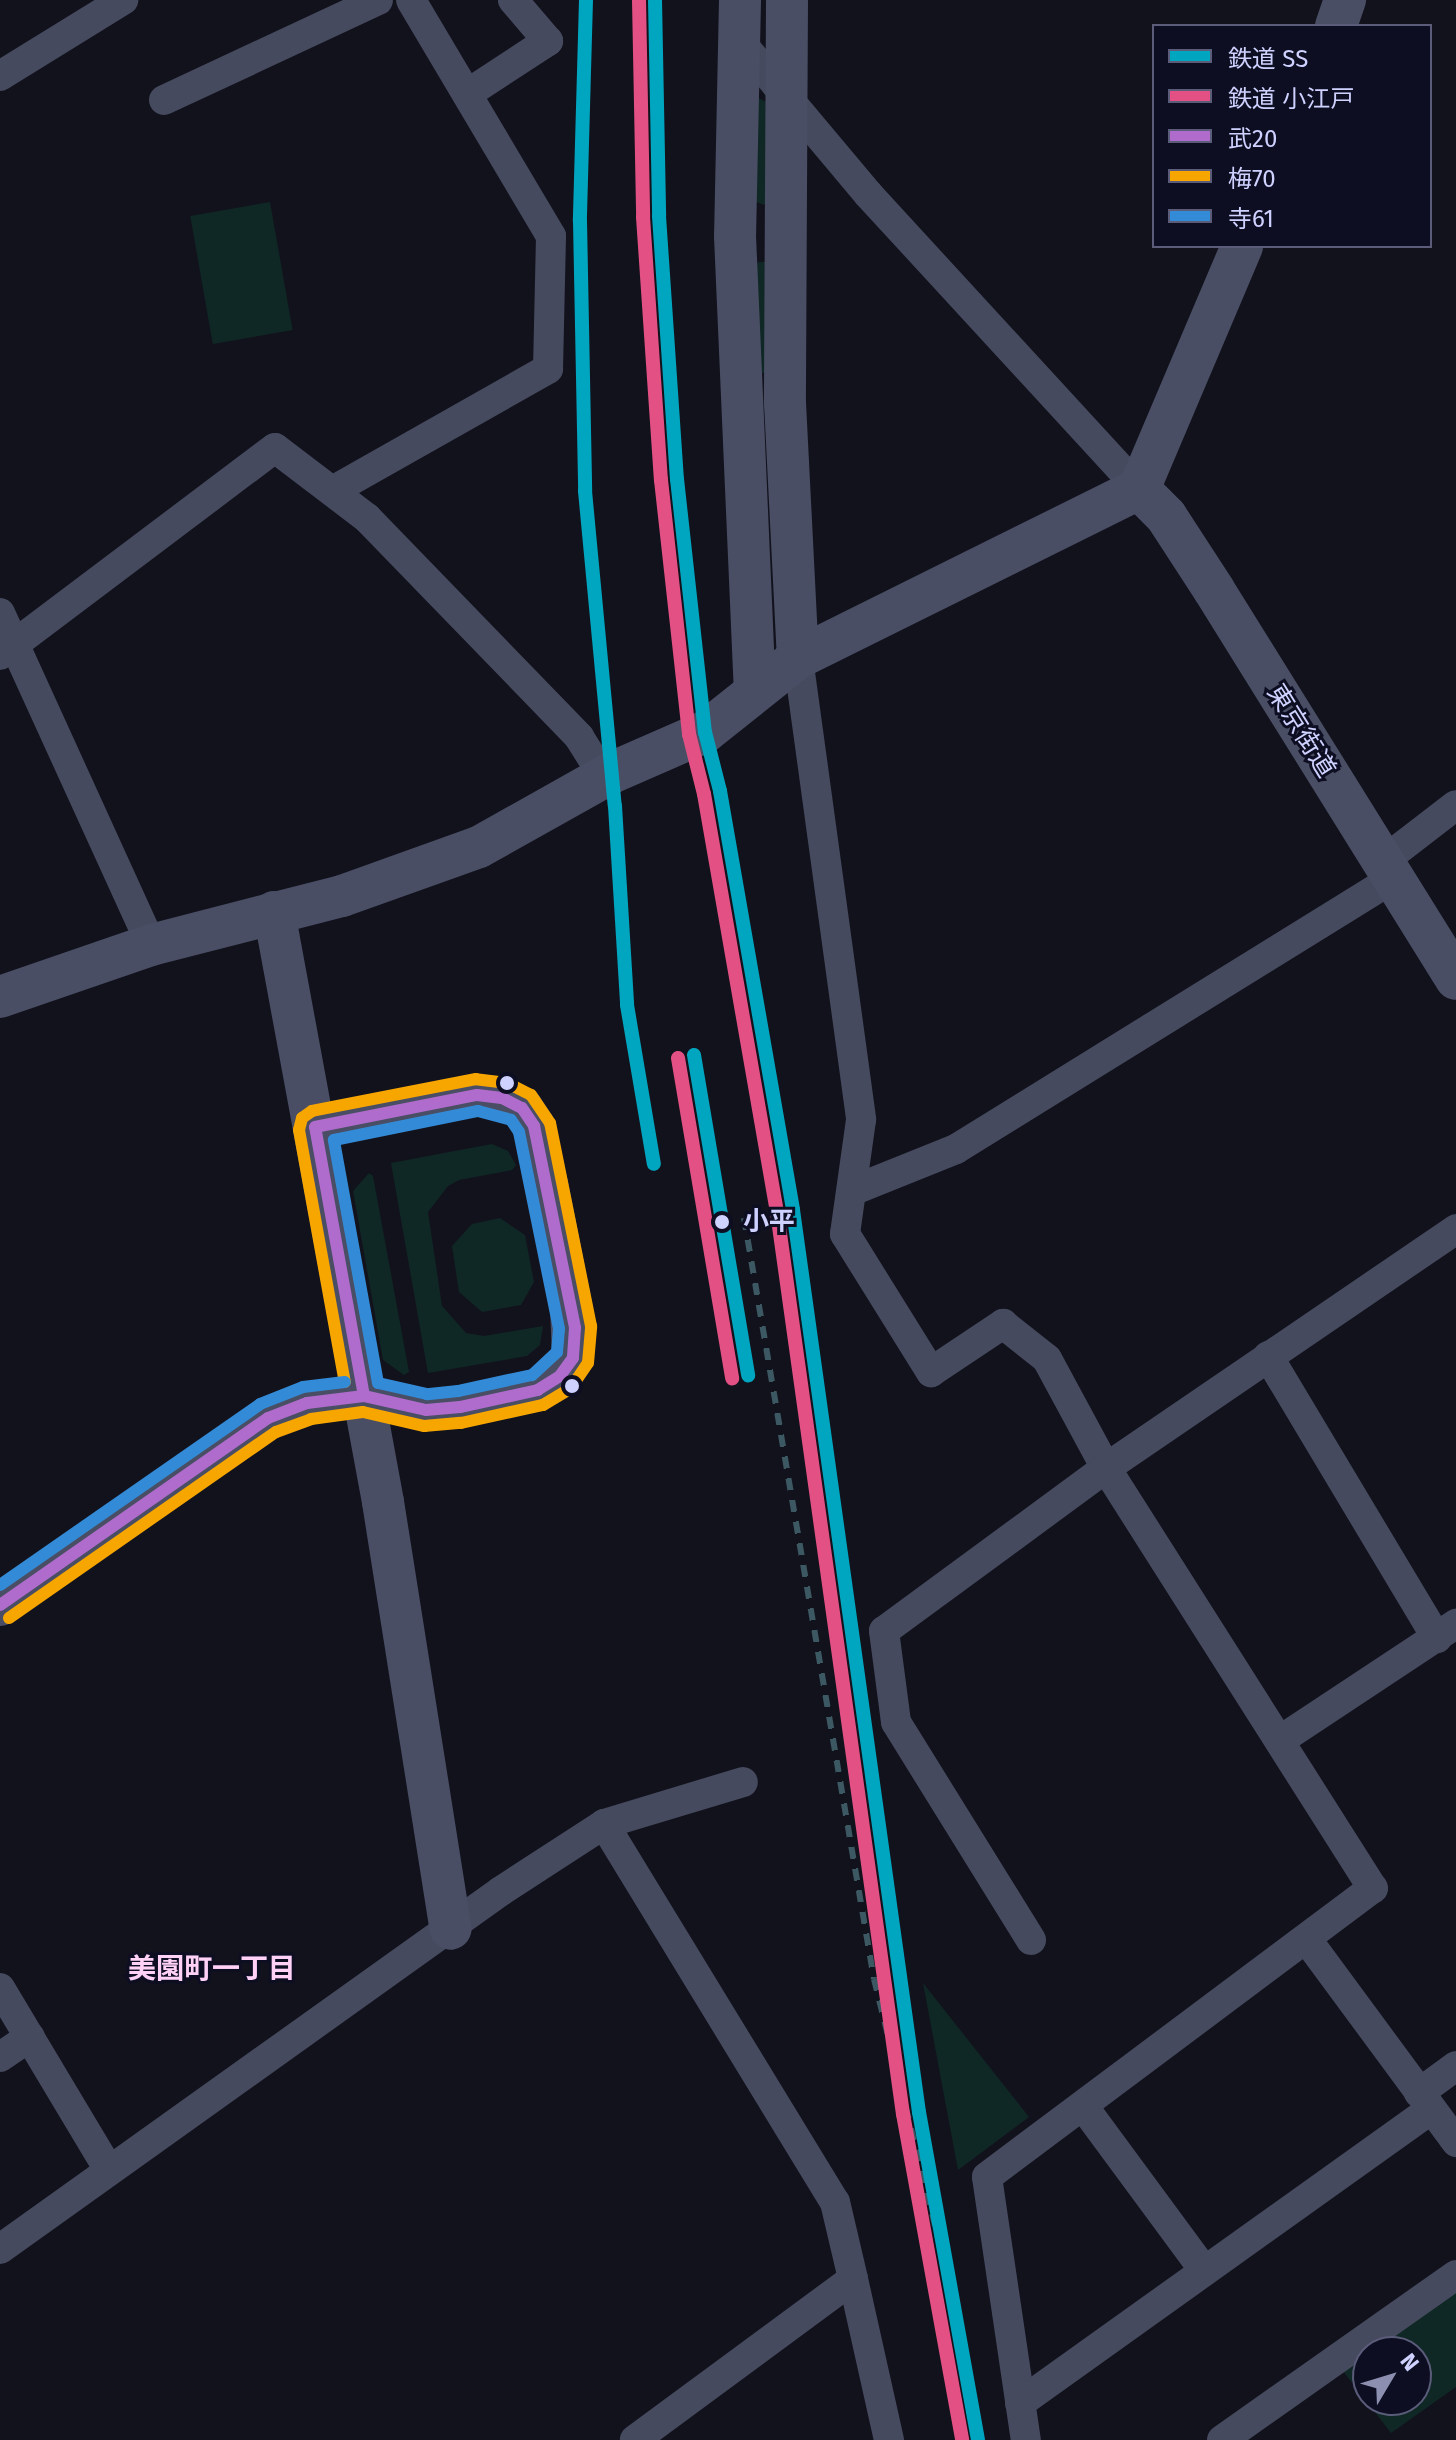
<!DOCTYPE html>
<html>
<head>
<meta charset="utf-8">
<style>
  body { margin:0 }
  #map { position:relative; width:1456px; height:2440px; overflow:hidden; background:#12121d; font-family:"Fira Sans","Noto Sans JP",sans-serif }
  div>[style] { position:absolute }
  .green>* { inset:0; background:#102825; transform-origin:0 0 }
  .street>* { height:30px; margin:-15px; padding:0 15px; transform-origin:15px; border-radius:15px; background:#464a5e }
  .secondary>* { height:42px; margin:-21px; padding:0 21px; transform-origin:21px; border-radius:21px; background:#494e64 }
  .rail>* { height:6px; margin-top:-3px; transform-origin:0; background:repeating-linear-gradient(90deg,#3c5862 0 12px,transparent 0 22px) }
  .bus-1>* { height:12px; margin:-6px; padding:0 6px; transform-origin:6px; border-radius:6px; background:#b06ccc }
  .bus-2>* { height:12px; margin:-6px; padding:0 6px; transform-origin:6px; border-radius:6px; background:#f7a600 }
  .bus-3>* { height:12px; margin:-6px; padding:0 6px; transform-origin:6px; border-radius:6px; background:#338bd7 }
  .rail-1>* { height:14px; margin:-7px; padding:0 7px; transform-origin:7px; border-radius:7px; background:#00a6bf }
  .rail-2>* { height:14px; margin:-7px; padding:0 7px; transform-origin:7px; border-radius:7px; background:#e35184 }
  .dots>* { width:22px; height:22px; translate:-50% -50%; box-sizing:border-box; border:4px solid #0d0e22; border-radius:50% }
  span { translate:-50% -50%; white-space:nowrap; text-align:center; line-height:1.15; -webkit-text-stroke:6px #0d0e22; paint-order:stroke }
  .street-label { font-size:26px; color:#cfd2ff }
  .stop-label { font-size:26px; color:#cfd2ff; font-weight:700 }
  .left { translate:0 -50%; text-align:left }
  .neighbourhood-label { font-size:28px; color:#ffd1f7; font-weight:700 }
  .legend { position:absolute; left:1152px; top:24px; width:280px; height:224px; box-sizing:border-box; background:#0d0e22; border:2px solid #5b5c7a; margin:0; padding:10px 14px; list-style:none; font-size:24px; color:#cfd2ff }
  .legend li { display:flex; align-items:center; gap:16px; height:40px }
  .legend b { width:40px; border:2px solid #5b5c7a }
  .north { position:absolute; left:1352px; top:2336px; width:80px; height:80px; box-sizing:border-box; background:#0d0e22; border:2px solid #5b5c7a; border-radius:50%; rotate:52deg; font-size:22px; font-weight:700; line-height:32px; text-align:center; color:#cfd2ff }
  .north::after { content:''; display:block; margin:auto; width:28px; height:36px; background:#8d8fb0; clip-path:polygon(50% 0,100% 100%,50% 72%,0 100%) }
</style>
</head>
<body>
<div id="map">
  <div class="green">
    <div style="clip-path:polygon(756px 97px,769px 103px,770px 199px,764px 205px,752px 200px)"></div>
    <div style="left:270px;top:202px;width:130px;height:81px;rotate:80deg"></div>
    <div style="clip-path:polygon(759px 262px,765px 262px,766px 373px,758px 373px,753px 265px)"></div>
    <div style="clip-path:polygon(492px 1144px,508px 1151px,516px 1165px,512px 1170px,459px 1180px,448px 1186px,428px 1212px,442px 1306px,466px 1333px,484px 1336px,543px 1326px,540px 1345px,527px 1356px,428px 1373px,391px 1163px)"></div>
    <div style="clip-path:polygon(369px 1173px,373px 1176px,409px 1372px,404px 1375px,383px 1360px,353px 1191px)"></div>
    <div style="clip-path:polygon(500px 1218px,525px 1235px,534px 1282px,521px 1305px,482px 1312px,459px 1292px,452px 1246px,472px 1224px)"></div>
    <div style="clip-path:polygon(923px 1983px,1029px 2117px,958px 2170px)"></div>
    <div style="clip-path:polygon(1456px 2287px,1456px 2387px,1391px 2433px,1343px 2371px,1368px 2353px,1368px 2400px,1416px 2400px,1416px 2352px,1369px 2352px)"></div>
  </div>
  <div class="street">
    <div style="left:738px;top:39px;width:202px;rotate:50deg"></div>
    <div style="left:868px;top:194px;width:401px;rotate:47.4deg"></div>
    <div style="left:0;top:76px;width:145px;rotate:-31.7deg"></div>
    <div style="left:467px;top:94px;width:97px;rotate:-33.2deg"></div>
    <div style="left:548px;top:41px;width:54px;rotate:-130.5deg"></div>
    <div style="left:164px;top:100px;width:236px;rotate:-25deg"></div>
    <div style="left:334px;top:490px;width:246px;rotate:-29.5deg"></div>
    <div style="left:548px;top:369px;width:133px;rotate:-88.7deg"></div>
    <div style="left:551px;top:236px;width:274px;rotate:-120.7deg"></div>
    <div style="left:0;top:613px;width:365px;rotate:65.5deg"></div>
    <div style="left:0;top:655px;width:344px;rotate:-37deg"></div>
    <div style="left:275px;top:448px;width:116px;rotate:37.3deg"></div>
    <div style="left:367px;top:518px;width:305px;rotate:45.9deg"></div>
    <div style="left:579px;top:737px;width:47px;rotate:58deg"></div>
    <div style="left:798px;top:658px;width:466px;rotate:82.2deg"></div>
    <div style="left:861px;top:1120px;width:115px;rotate:98deg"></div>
    <div style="left:845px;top:1234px;width:163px;rotate:58.1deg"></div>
    <div style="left:931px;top:1372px;width:87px;rotate:-33.7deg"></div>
    <div style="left:1003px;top:1324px;width:56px;rotate:38.5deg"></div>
    <div style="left:1047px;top:1359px;width:124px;rotate:61.6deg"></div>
    <div style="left:1106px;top:1468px;width:498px;rotate:57.6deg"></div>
    <div style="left:1373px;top:1888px;width:482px;rotate:143.2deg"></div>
    <div style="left:987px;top:2177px;width:266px;rotate:81.6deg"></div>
    <div style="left:1382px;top:862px;width:93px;rotate:-37.6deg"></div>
    <div style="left:854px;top:1190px;width:110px;rotate:-21.9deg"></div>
    <div style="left:956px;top:1149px;width:513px;rotate:-31.77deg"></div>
    <div style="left:1268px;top:1356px;width:329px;rotate:59.1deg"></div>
    <div style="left:1282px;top:1739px;width:209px;rotate:-33.5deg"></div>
    <div style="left:604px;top:1824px;width:443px;rotate:58.6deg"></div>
    <div style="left:835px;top:2202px;width:79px;rotate:76.8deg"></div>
    <div style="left:853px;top:2279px;width:271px;rotate:143.6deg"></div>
    <div style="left:1031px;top:1940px;width:256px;rotate:-121.8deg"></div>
    <div style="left:896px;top:1722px;width:92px;rotate:-97.5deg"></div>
    <div style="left:884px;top:1631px;width:275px;rotate:-36.3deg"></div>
    <div style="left:1106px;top:1468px;width:424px;rotate:-34.3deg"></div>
    <div style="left:1308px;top:1941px;width:250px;rotate:53.6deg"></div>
    <div style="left:0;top:1988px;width:212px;rotate:59.1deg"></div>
    <div style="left:0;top:2057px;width:36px;rotate:-34deg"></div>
    <div style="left:1419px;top:2093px;width:46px;rotate:-36.1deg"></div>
    <div style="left:1083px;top:2106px;width:202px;rotate:53.6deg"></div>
    <div style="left:0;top:2249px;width:616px;rotate:-35.55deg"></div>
    <div style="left:501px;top:1891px;width:123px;rotate:-33deg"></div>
    <div style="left:604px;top:1824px;width:145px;rotate:-16.8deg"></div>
    <div style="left:853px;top:2279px;width:165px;rotate:77.4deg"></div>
    <div style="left:1020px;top:2403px;width:504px;rotate:-35.55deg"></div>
    <div style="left:1222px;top:2440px;width:286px;rotate:-35.2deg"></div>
  </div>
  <div class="secondary">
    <div style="left:740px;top:0;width:236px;rotate:91.2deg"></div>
    <div style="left:735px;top:236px;width:454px;rotate:87.5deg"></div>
    <div style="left:787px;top:0;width:403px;rotate:90.3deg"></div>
    <div style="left:785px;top:403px;width:255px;rotate:87.1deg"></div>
    <div style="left:1336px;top:26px;width:28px;rotate:-71deg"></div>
    <div style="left:1139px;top:489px;width:38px;rotate:45deg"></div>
    <div style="left:1166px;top:516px;width:88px;rotate:57deg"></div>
    <div style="left:1214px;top:590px;width:458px;rotate:58.1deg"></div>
    <div style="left:1139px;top:489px;width:264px;rotate:-67deg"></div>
    <div style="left:274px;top:912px;width:600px;rotate:79.53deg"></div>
    <div style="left:383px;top:1502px;width:432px;rotate:81deg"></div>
    <div style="left:0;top:997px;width:160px;rotate:-19deg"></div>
    <div style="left:151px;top:945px;width:197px;rotate:-14.4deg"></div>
    <div style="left:342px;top:896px;width:145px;rotate:-19.7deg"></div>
    <div style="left:479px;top:847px;width:151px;rotate:-29.3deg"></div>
    <div style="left:611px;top:773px;width:103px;rotate:-23.6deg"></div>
    <div style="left:705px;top:732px;width:119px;rotate:-38.5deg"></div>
    <div style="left:798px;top:658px;width:381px;rotate:-26.4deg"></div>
    <div style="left:0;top:1605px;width:327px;rotate:-34.9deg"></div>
    <div style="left:268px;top:1418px;width:42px;rotate:-21deg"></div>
    <div style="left:307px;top:1403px;width:57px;rotate:-7deg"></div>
    <div style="left:364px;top:1396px;width:64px;rotate:12.7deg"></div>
    <div style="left:426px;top:1410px;width:34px;rotate:-5deg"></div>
    <div style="left:460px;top:1407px;width:80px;rotate:-12.3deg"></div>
    <div style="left:538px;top:1390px;width:26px;rotate:-32deg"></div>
    <div style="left:560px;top:1376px;width:22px;rotate:-54deg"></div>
    <div style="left:573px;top:1358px;width:53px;rotate:-92.2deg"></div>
    <div style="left:571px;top:1305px;width:123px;rotate:-101.2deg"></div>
    <div style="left:547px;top:1184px;width:59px;rotate:-102.6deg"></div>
    <div style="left:534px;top:1126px;width:22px;rotate:-124deg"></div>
    <div style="left:522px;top:1108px;width:22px;rotate:-153deg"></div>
    <div style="left:502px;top:1098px;width:25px;rotate:-173deg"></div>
    <div style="left:477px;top:1095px;width:165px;rotate:168.8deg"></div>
  </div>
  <div class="rail">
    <div style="left:744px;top:1218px;width:772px;rotate:80.31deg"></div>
    <div style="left:874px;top:1979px;width:295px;rotate:76.1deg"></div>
  </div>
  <div class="bus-1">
    <div style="left:477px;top:1095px;width:25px;rotate:7deg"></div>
    <div style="left:502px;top:1098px;width:22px;rotate:27deg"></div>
    <div style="left:522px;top:1108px;width:22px;rotate:56deg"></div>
    <div style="left:534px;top:1126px;width:206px;rotate:78.5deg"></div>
    <div style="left:575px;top:1328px;width:30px;rotate:94deg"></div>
    <div style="left:573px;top:1358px;width:22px;rotate:126deg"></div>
    <div style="left:560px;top:1376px;width:26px;rotate:148deg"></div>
    <div style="left:538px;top:1390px;width:80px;rotate:167.7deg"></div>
    <div style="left:460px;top:1407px;width:34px;rotate:175deg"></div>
    <div style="left:426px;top:1410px;width:64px;rotate:-167.3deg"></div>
    <div style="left:364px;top:1396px;width:273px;rotate:-100.3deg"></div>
    <div style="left:315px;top:1127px;width:165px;rotate:-11.2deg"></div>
    <div style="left:0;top:1605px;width:327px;rotate:-34.9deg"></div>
    <div style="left:268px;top:1418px;width:42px;rotate:-21deg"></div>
    <div style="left:307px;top:1403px;width:57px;rotate:-7deg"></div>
  </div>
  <div class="bus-2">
    <div style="left:9px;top:1618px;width:325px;rotate:-34.9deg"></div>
    <div style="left:276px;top:1432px;width:37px;rotate:-20deg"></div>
    <div style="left:311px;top:1419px;width:52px;rotate:-7.7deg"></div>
    <div style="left:363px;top:1412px;width:63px;rotate:12.9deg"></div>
    <div style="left:424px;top:1426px;width:37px;rotate:-5deg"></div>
    <div style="left:461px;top:1423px;width:84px;rotate:-12.4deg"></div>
    <div style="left:543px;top:1405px;width:33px;rotate:-31deg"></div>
    <div style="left:571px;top:1388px;width:30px;rotate:-56deg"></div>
    <div style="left:588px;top:1363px;width:37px;rotate:-85deg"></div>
    <div style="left:591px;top:1326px;width:207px;rotate:-101.4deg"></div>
    <div style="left:550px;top:1123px;width:34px;rotate:-124deg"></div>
    <div style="left:531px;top:1095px;width:27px;rotate:-153deg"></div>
    <div style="left:507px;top:1083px;width:31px;rotate:-173deg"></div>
    <div style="left:476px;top:1079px;width:167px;rotate:169deg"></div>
    <div style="left:312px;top:1111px;width:12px;rotate:145deg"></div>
    <div style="left:302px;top:1118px;width:12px;rotate:104deg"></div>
    <div style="left:299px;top:1130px;width:256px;rotate:79.7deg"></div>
  </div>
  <div class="bus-3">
    <div style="left:478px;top:1111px;width:34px;rotate:15deg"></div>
    <div style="left:511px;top:1120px;width:14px;rotate:56deg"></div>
    <div style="left:519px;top:1132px;width:201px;rotate:78.5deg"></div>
    <div style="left:559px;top:1329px;width:23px;rotate:95deg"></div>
    <div style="left:557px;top:1352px;width:34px;rotate:137deg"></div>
    <div style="left:532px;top:1375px;width:76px;rotate:167.8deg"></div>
    <div style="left:458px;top:1391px;width:31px;rotate:174deg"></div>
    <div style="left:427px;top:1394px;width:50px;rotate:-167.3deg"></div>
    <div style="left:378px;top:1383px;width:247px;rotate:-100.3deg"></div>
    <div style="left:334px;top:1140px;width:147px;rotate:-11.4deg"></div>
    <div style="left:0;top:1585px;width:317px;rotate:-34.8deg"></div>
    <div style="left:260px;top:1404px;width:46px;rotate:-21.6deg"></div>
    <div style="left:303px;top:1387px;width:42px;rotate:-6.8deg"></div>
  </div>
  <div class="rail-1">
    <div style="left:586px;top:0;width:221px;rotate:91.6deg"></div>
    <div style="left:580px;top:221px;width:270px;rotate:88.9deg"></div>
    <div style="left:585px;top:491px;width:316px;rotate:84.6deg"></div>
    <div style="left:615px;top:806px;width:199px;rotate:86.5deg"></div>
    <div style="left:627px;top:1005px;width:161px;rotate:80.4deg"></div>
    <div style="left:655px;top:0;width:216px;rotate:88.9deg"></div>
    <div style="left:659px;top:216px;width:264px;rotate:86.1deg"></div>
    <div style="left:677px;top:479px;width:255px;rotate:83.7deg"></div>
    <div style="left:705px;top:732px;width:61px;rotate:75.7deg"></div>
    <div style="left:720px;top:791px;width:425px;rotate:80.1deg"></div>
    <div style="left:793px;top:1210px;width:911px;rotate:82.05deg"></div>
    <div style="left:919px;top:2112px;width:333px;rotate:79.8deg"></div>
    <div style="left:694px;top:1055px;width:325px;rotate:80.4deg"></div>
  </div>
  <div class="rail-2">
    <div style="left:639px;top:0;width:217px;rotate:88.9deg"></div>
    <div style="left:643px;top:217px;width:264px;rotate:86.1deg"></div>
    <div style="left:661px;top:480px;width:256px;rotate:83.7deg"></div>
    <div style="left:689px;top:734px;width:62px;rotate:76deg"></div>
    <div style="left:704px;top:794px;width:424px;rotate:80.1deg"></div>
    <div style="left:777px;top:1212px;width:911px;rotate:82.05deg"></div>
    <div style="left:903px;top:2114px;width:331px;rotate:79.7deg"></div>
    <div style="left:678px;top:1058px;width:325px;rotate:80.4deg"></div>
  </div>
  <div class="dots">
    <div style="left:507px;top:1083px;background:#cfd2ff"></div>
    <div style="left:722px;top:1222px;background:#cfd2ff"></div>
    <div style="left:572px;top:1386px;background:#cfd2ff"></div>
  </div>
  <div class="street-label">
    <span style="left:1301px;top:731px;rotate:58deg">東京街道</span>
  </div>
  <div class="stop-label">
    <span class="left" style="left:743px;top:1222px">小平</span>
  </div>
  <div class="neighbourhood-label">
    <span style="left:212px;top:1969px">美園町一丁目</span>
  </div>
  <ul class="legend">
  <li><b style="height:10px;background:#00a6bf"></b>鉄道 SS</li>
  <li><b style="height:10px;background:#e35184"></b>鉄道 小江戸</li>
  <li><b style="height:10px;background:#b06ccc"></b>武20</li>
  <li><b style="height:10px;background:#f7a600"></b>梅70</li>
  <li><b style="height:10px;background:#338bd7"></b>寺61</li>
  </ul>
  <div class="north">N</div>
</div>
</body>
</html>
